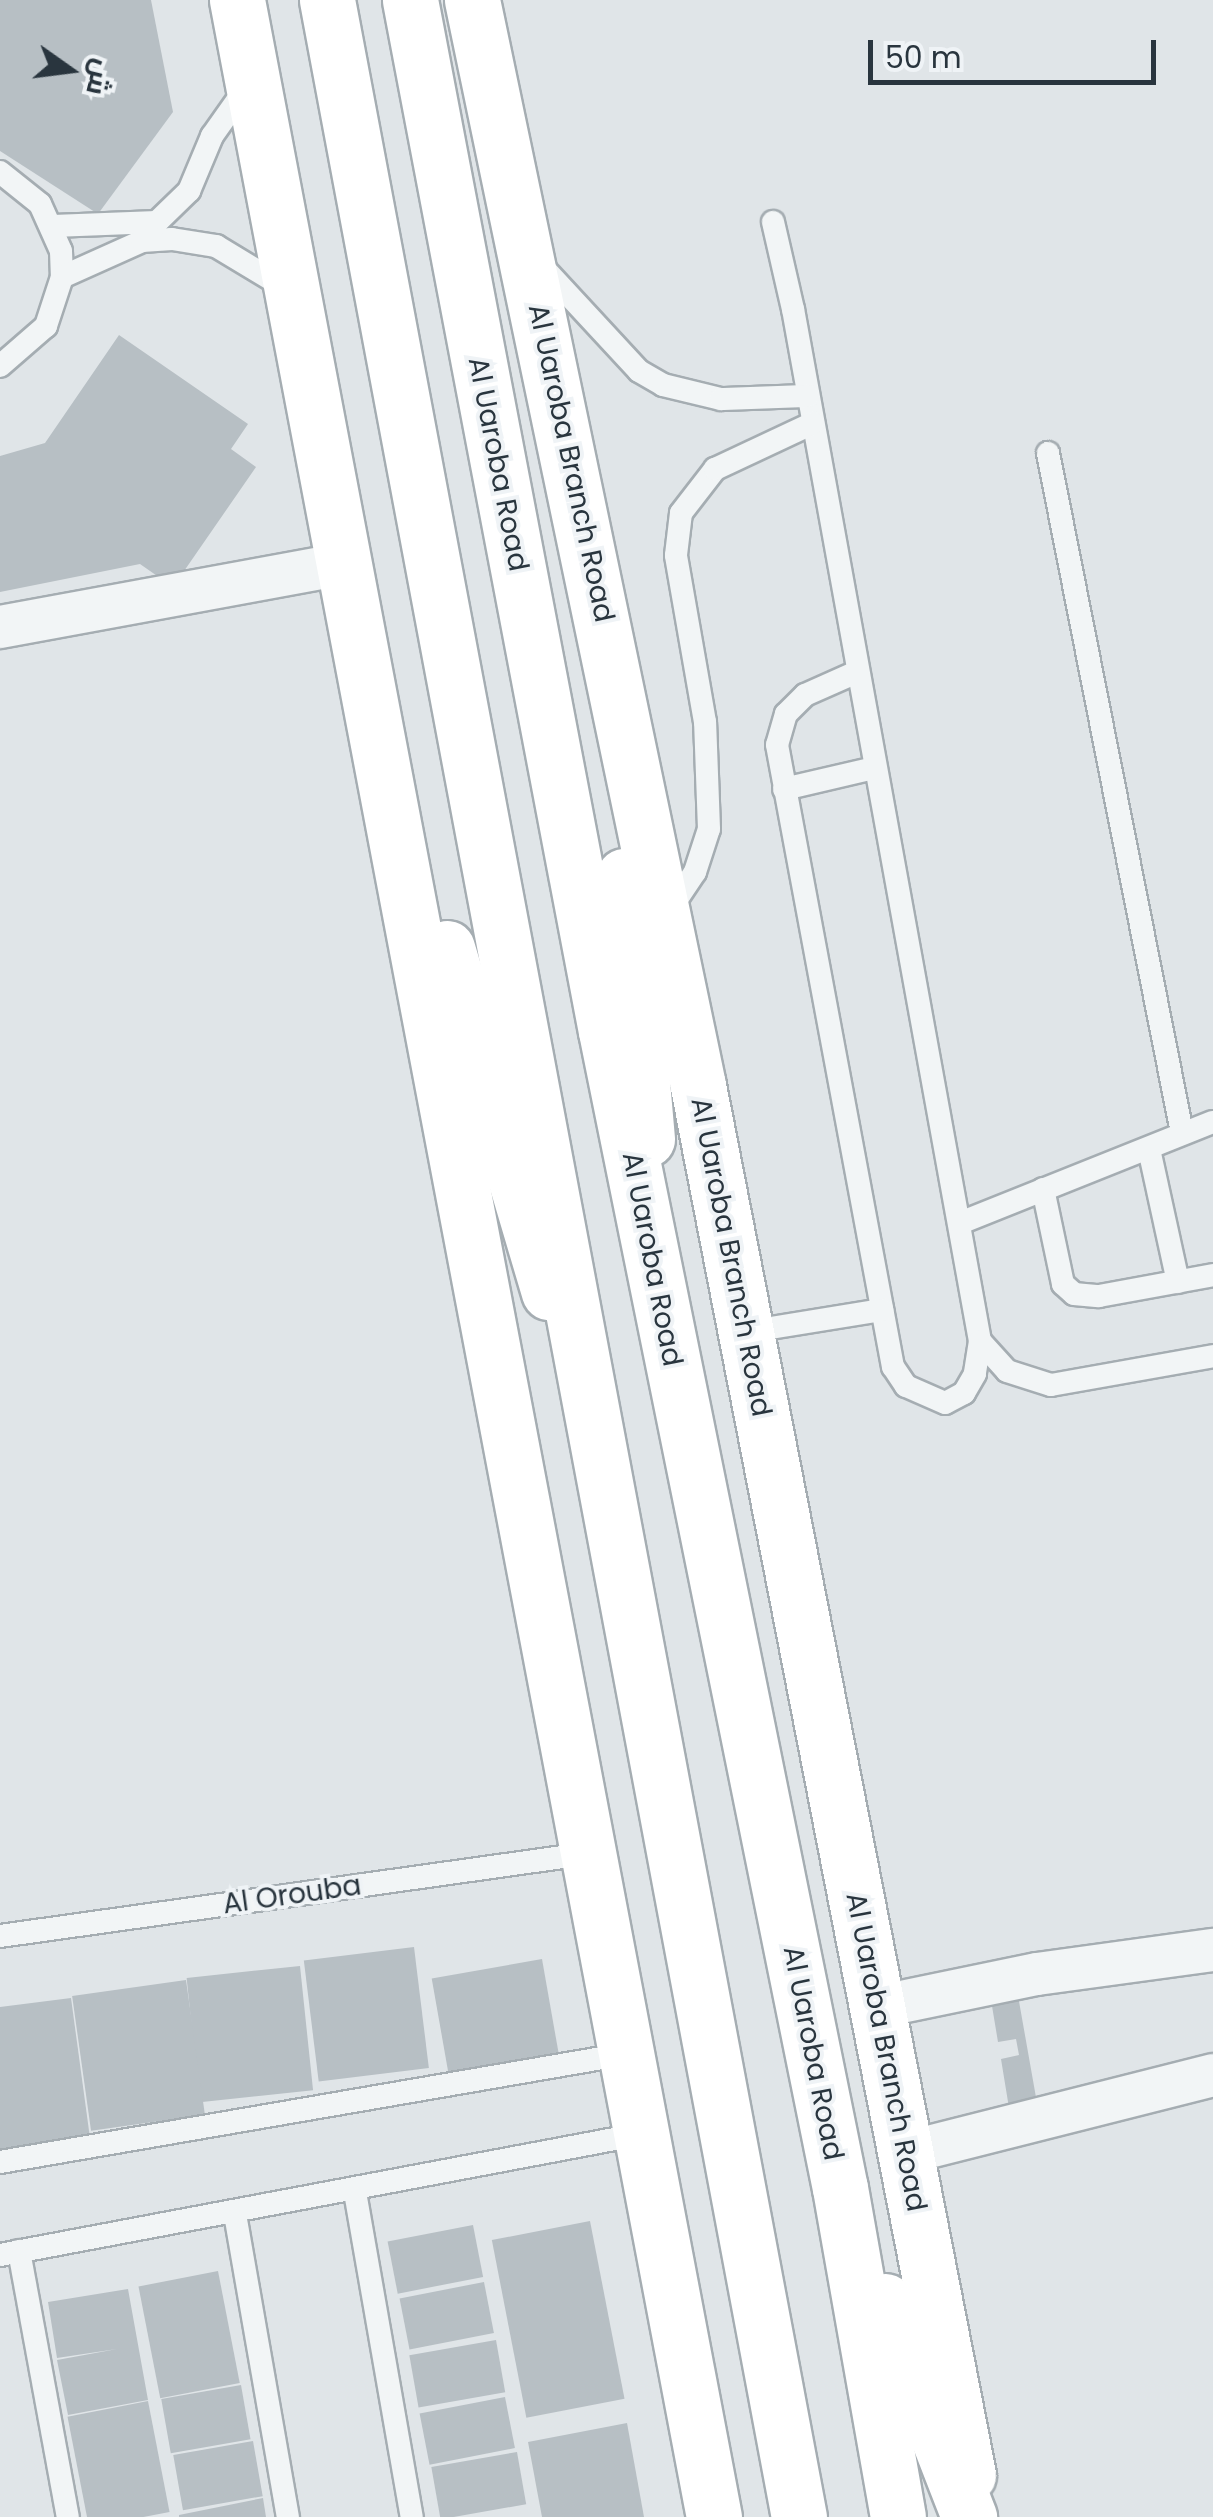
<!DOCTYPE html>
<html>
<head>
<meta charset="utf-8">
<style>
  body { margin:0 }
  #map { position:relative; width:1213px; height:2517px; overflow:hidden; background:#e0e5e8; font-family:Poppins,Cairo,sans-serif }
  div>[style] { position:absolute }
  .building>* { inset:0; background:#b7bfc4; transform-origin:0 0 }
  .roads { filter:drop-shadow(2px 0 #a5adb2) drop-shadow(-2px 0 #a5adb2) drop-shadow(0 2px #a5adb2) drop-shadow(0 -2px #a5adb2) }
  .lane>* { height:22px; margin:-11px; padding:0 11px; transform-origin:11px; border-radius:11px; background:#f2f5f6 }
  .street>* { height:42px; margin:-21px; padding:0 21px; transform-origin:21px; border-radius:21px; background:#f2f5f6 }
  .secondary>* { height:55px; margin:-27.5px; padding:0 27.5px; transform-origin:27.5px; border-radius:27.5px; background:#fff }
  .primary>* { height:55px; margin:-27.5px; padding:0 27.5px; transform-origin:27.5px; border-radius:27.5px; background:#fff }
  span { translate:-50% -50%; white-space:nowrap; text-align:center; line-height:1.15; -webkit-text-stroke:8px #eff3f6; paint-order:stroke }
  .street-label { font-size:28px; color:#29353e }
  .north { position:absolute; left:20px; top:20px; width:100px; height:100px; -webkit-text-stroke:8px #eff3f6; paint-order:stroke; rotate:104deg; font-size:28px; font-weight:700; line-height:40px; text-align:center; color:#29353e }
  .north::after { content:''; display:block; margin:auto; width:35px; height:45px; background:#29353e; clip-path:polygon(50% 0,100% 100%,50% 72%,0 100%) }
  .scale { position:absolute; left:868px; top:40px; width:288px; height:45px; box-sizing:border-box; border:5px solid #29353e; border-top:0; padding-left:12px; font-size:30px; line-height:35px; white-space:nowrap; color:#29353e; -webkit-text-stroke:8px #eff3f6; paint-order:stroke }
</style>
</head>
<body>
<div id="map">
  <div class="building">
    <div style="clip-path:polygon(0 0,151px 0,173px 112px,98px 214px,0 151px)"></div>
    <div style="clip-path:polygon(119px 335px,248px 424px,231px 449px,256px 467px,173px 587px,140px 564px,0 592px,0 456px,45px 443px)"></div>
    <div style="left:414px;top:1947px;width:122px;height:111px;rotate:83deg"></div>
    <div style="left:542px;top:1959px;width:95px;height:112px;rotate:80deg"></div>
    <div style="left:300px;top:1966px;width:125px;height:114px;rotate:84deg"></div>
    <div style="left:186px;top:1980px;width:136px;height:115px;rotate:82deg"></div>
    <div style="clip-path:polygon(1017px 1990px,1037px 2103px,1009px 2108px,1001px 2059px,1019px 2055px,1016px 2039px,998px 2042px,990px 1994px)"></div>
    <div style="clip-path:polygon(71px 1998px,90px 2138px,0 2152px,0 2007px)"></div>
    <div style="left:590px;top:2221px;width:181px;height:100px;rotate:79deg"></div>
    <div style="left:473px;top:2225px;width:53px;height:87px;rotate:79deg"></div>
    <div style="left:218px;top:2271px;width:114px;height:81px;rotate:79deg"></div>
    <div style="left:484px;top:2282px;width:52px;height:86px;rotate:79deg"></div>
    <div style="clip-path:polygon(128px 2289px,148px 2400px,68px 2415px,57px 2360px,117px 2349px,57px 2358px,48px 2302px)"></div>
    <div style="left:496px;top:2340px;width:53px;height:88px;rotate:80deg"></div>
    <div style="left:241px;top:2385px;width:55px;height:81px;rotate:80deg"></div>
    <div style="left:505px;top:2397px;width:52px;height:87px;rotate:79deg"></div>
    <div style="left:148px;top:2401px;width:113px;height:82px;rotate:79deg"></div>
    <div style="clip-path:polygon(627px 2423px,644px 2517px,542px 2517px,528px 2442px)"></div>
    <div style="left:253px;top:2441px;width:56px;height:81px;rotate:80deg"></div>
    <div style="left:517px;top:2452px;width:53px;height:87px;rotate:80deg"></div>
    <div style="clip-path:polygon(263px 2498px,266px 2517px,179px 2517px,179px 2515px)"></div>
  </div>
  <div class="roads">
    <div class="lane">
      <div style="left:0;top:172px;width:51px;rotate:38.7deg"></div>
      <div style="left:40px;top:204px;width:51px;rotate:65.9deg"></div>
      <div style="left:61px;top:251px;width:26px;rotate:88deg"></div>
      <div style="left:62px;top:277px;width:52px;rotate:108.1deg"></div>
      <div style="left:46px;top:326px;width:61px;rotate:139deg"></div>
      <div style="left:773px;top:222px;width:89px;rotate:77.1deg"></div>
      <div style="left:793px;top:309px;width:1049px;rotate:79.73deg"></div>
      <div style="left:980px;top:1341px;width:33px;rotate:99deg"></div>
      <div style="left:975px;top:1374px;width:22px;rotate:120deg"></div>
      <div style="left:964px;top:1393px;width:21px;rotate:152deg"></div>
      <div style="left:945px;top:1403px;width:43px;rotate:-156.4deg"></div>
      <div style="left:906px;top:1386px;width:23px;rotate:-124deg"></div>
      <div style="left:893px;top:1367px;width:633px;rotate:-100.56deg"></div>
      <div style="left:777px;top:745px;width:32px;rotate:-74deg"></div>
      <div style="left:786px;top:714px;width:27px;rotate:-45deg"></div>
      <div style="left:805px;top:695px;width:57px;rotate:-23.9deg"></div>
      <div style="left:53px;top:226px;width:104px;rotate:-2.2deg"></div>
      <div style="left:157px;top:222px;width:45px;rotate:-44.1deg"></div>
      <div style="left:189px;top:191px;width:60px;rotate:-67.3deg"></div>
      <div style="left:212px;top:136px;width:59px;rotate:-54.7deg"></div>
      <div style="left:539px;top:263px;width:147px;rotate:47.2deg"></div>
      <div style="left:639px;top:371px;width:28px;rotate:30deg"></div>
      <div style="left:663px;top:385px;width:60px;rotate:13.6deg"></div>
      <div style="left:721px;top:399px;width:87px;rotate:-2deg"></div>
      <div style="left:62px;top:277px;width:88px;rotate:-24.2deg"></div>
      <div style="left:142px;top:241px;width:30px;rotate:-4deg"></div>
      <div style="left:172px;top:239px;width:45px;rotate:9deg"></div>
      <div style="left:216px;top:246px;width:79px;rotate:31.1deg"></div>
      <div style="left:1048px;top:453px;width:693px;rotate:78.85deg"></div>
      <div style="left:784px;top:789px;width:92px;rotate:-13.1deg"></div>
      <div style="left:669px;top:911px;width:47px;rotate:-56.3deg"></div>
      <div style="left:695px;top:872px;width:45px;rotate:-72deg"></div>
      <div style="left:709px;top:829px;width:107px;rotate:-92.1deg"></div>
      <div style="left:705px;top:722px;width:169px;rotate:-99.9deg"></div>
      <div style="left:676px;top:555px;width:42px;rotate:-83.2deg"></div>
      <div style="left:681px;top:513px;width:56px;rotate:-52.3deg"></div>
      <div style="left:715px;top:469px;width:108px;rotate:-25.1deg"></div>
      <div style="left:1149px;top:1149px;width:136px;rotate:77.7deg"></div>
      <div style="left:1043px;top:1189px;width:97px;rotate:78.1deg"></div>
      <div style="left:1063px;top:1284px;width:15px;rotate:42deg"></div>
      <div style="left:1074px;top:1294px;width:25px;rotate:5deg"></div>
      <div style="left:1099px;top:1296px;width:116px;rotate:-10.4deg"></div>
      <div style="left:960px;top:1223px;width:272px;rotate:-21.8deg"></div>
      <div style="left:746px;top:1332px;width:138px;rotate:-9.2deg"></div>
      <div style="left:980px;top:1341px;width:40px;rotate:48deg"></div>
      <div style="left:1007px;top:1371px;width:46px;rotate:17.7deg"></div>
      <div style="left:1051px;top:1385px;width:165px;rotate:-10.1deg"></div>
      <div style="left:0;top:1936px;width:590px;rotate:-7.99deg"></div>
      <div style="left:0;top:2162px;width:634px;rotate:-9.8deg"></div>
      <div style="left:355px;top:2192px;width:330px;rotate:80.1deg"></div>
      <div style="left:235px;top:2214px;width:308px;rotate:80.1deg"></div>
      <div style="left:19px;top:2251px;width:270px;rotate:79.6deg"></div>
      <div style="left:0;top:2255px;width:652px;rotate:-10.69deg"></div>
    </div>
    <div class="street">
      <div style="left:0;top:627px;width:349px;rotate:-10.4deg"></div>
      <div style="left:877px;top:2007px;width:163px;rotate:-11.7deg"></div>
      <div style="left:1037px;top:1974px;width:178px;rotate:-7.8deg"></div>
      <div style="left:905px;top:2153px;width:318px;rotate:-14.2deg"></div>
    </div>
    <div class="secondary">
      <div style="left:237px;top:0;width:2562px;rotate:79.27deg"></div>
      <div style="left:472px;top:0;width:1109px;rotate:78.24deg"></div>
      <div style="left:698px;top:1086px;width:1415px;rotate:79deg"></div>
      <div style="left:624px;top:876px;width:264px;rotate:85deg"></div>
      <div style="left:447px;top:948px;width:359px;rotate:73.5deg"></div>
    </div>
    <div class="primary">
      <div style="left:327px;top:0;width:2561px;rotate:79.38deg"></div>
      <div style="left:410px;top:0;width:1049px;rotate:79.24deg"></div>
      <div style="left:606px;top:1031px;width:1180px;rotate:78.57deg"></div>
      <div style="left:840px;top:2188px;width:334px;rotate:80deg"></div>
      <div style="left:885px;top:2301px;width:232px;rotate:68.7deg"></div>
    </div>
  </div>
  <div class="street-label">
    <span style="left:571px;top:463px;rotate:78deg">Al Uaroba Branch Road</span>
    <span style="left:498px;top:464px;rotate:79deg">Al Uaroba Road</span>
    <span style="left:731px;top:1257px;rotate:79deg">Al Uaroba Branch Road</span>
    <span style="left:652px;top:1259px;rotate:79deg">Al Uaroba Road</span>
    <span style="left:292px;top:1895px;rotate:-8deg">Al Orouba</span>
    <span style="left:886px;top:2052px;rotate:79deg">Al Uaroba Branch Road</span>
    <span style="left:813px;top:2053px;rotate:79deg">Al Uaroba Road</span>
  </div>
  <div class="north">ش</div>
  <div class="scale">50 m</div>
</div>
</body>
</html>
